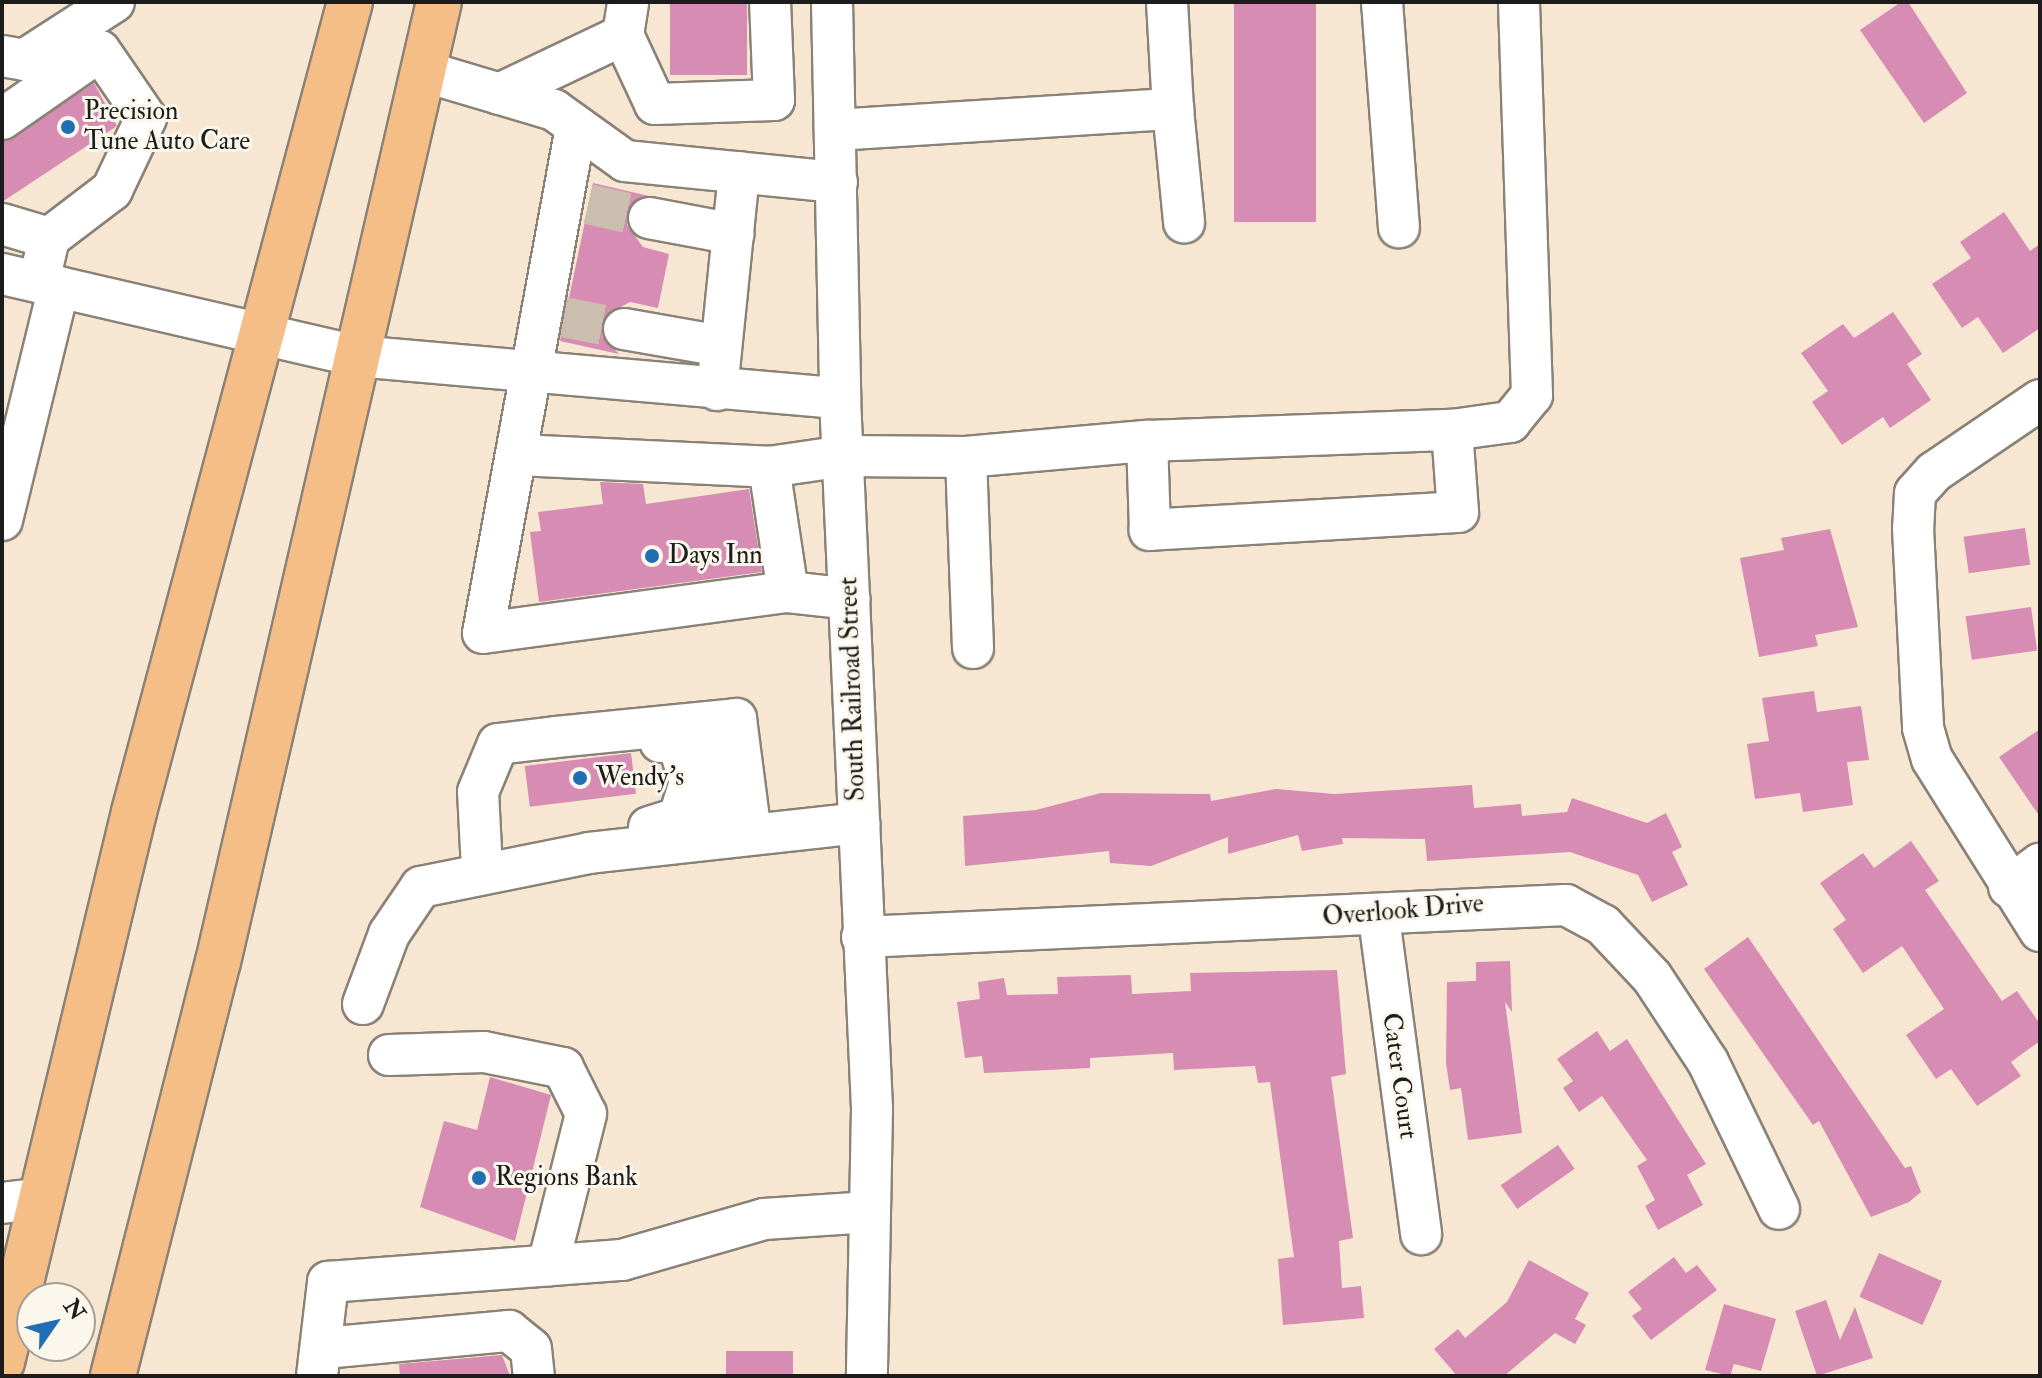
<!DOCTYPE html>
<html>
<head>
<meta charset="utf-8">
<style>
  body { margin:0 }
  #map { position:relative; width:2042px; height:1378px; overflow:hidden; background:#f7e7d2; font-family:"IM FELL Double Pica",serif }
  div>[style] { position:absolute }
  .building>* { inset:0; background:#d68cb3; transform-origin:0 0 }
  .minor-tunnel>* { height:40px; margin-top:-20px; transform-origin:0; background:repeating-linear-gradient(90deg,#cbbeae 0 40px,transparent 0 60px) }
  .roads { filter:drop-shadow(2px 0 #8a8277) drop-shadow(-2px 0 #8a8277) drop-shadow(0 2px #8a8277) drop-shadow(0 -2px #8a8277) }
  .minor>* { height:40px; margin:-20px; padding:0 20px; transform-origin:20px; border-radius:20px; background:#fff }
  .highway>* { height:44px; margin:-22px; padding:0 22px; transform-origin:22px; border-radius:22px; background:#f6be87 }
  .dots>* { width:22px; height:22px; translate:-50% -50%; box-sizing:border-box; border:4px solid #fbf7ec; border-radius:50% }
  span { translate:-50% -50%; white-space:nowrap; text-align:center; line-height:1.15; -webkit-text-stroke:6px #fbf7ec; paint-order:stroke }
  .poi-label { font-size:26px; color:#1c1c1c }
  .left { translate:0 -50%; text-align:left }
  .street-label { font-size:26px; color:#1c1c1c }
  .frame { position:absolute; inset:0; border:4px solid #1c1c1c; pointer-events:none }
  .north { position:absolute; left:16px; top:1282px; width:80px; height:80px; box-sizing:border-box; background:#fbf7ec; border:2px solid #a29f99; border-radius:50%; rotate:56deg; font-size:22px; font-weight:700; line-height:32px; text-align:center; color:#1c1c1c }
  .north::after { content:''; display:block; margin:auto; width:28px; height:36px; background:#1f6fb2; clip-path:polygon(50% 0,100% 100%,50% 72%,0 100%) }
</style>
</head>
<body>
<div id="map">
  <div class="building">
    <div style="left:670px;top:2px;width:77px;height:73px"></div>
    <div style="left:1234px;top:2px;width:82px;height:220px"></div>
    <div style="clip-path:polygon(1901px 2px,1908px 2px,1967px 93px,1924px 123px,1860px 30px)"></div>
    <div style="clip-path:polygon(94px 83px,117px 126px,2px 202px,2px 142px)"></div>
    <div style="clip-path:polygon(593px 183px,649px 196px,631px 204px,627px 225px,643px 247px,669px 254px,658px 308px,630px 302px,606px 315px,602px 336px,619px 354px,560px 341px)"></div>
    <div style="clip-path:polygon(2004px 212px,2030px 251px,2040px 244px,2040px 328px,2003px 353px,1978px 317px,1962px 328px,1932px 284px,1971px 258px,1960px 242px)"></div>
    <div style="clip-path:polygon(1893px 312px,1922px 354px,1907px 364px,1931px 400px,1890px 428px,1883px 417px,1842px 445px,1812px 402px,1828px 391px,1801px 353px,1843px 324px,1854px 338px)"></div>
    <div style="clip-path:polygon(600px 482px,643px 484px,646px 504px,749px 489px,762px 572px,539px 602px,530px 532px,541px 531px,538px 512px,603px 504px)"></div>
    <div style="left:2025px;top:528px;width:37px;height:62px;rotate:82deg"></div>
    <div style="clip-path:polygon(1830px 529px,1858px 627px,1815px 635px,1818px 646px,1759px 657px,1740px 558px,1784px 550px,1781px 538px)"></div>
    <div style="left:2031px;top:607px;width:44px;height:66px;rotate:82deg"></div>
    <div style="clip-path:polygon(1814px 691px,1817px 712px,1861px 706px,1869px 760px,1847px 762px,1853px 805px,1803px 812px,1800px 793px,1755px 799px,1747px 744px,1769px 741px,1762px 698px)"></div>
    <div style="clip-path:polygon(2040px 729px,2040px 817px,1999px 757px)"></div>
    <div style="left:631px;top:753px;width:41px;height:107px;rotate:83deg"></div>
    <div style="clip-path:polygon(1472px 785px,1474px 808px,1521px 804px,1522px 816px,1567px 812px,1572px 798px,1647px 823px,1666px 813px,1682px 847px,1672px 852px,1688px 885px,1652px 902px,1638px 875px,1570px 852px,1427px 861px,1425px 839px,1342px 838px,1343px 844px,1302px 851px,1298px 835px,1228px 854px,1228px 837px,1151px 866px,1110px 863px,1109px 851px,965px 866px,963px 816px,1036px 810px,1101px 793px,1210px 794px,1211px 801px,1276px 789px,1335px 794px)"></div>
    <div style="clip-path:polygon(1911px 841px,1939px 881px,1925px 890px,2002px 1001px,2017px 991px,2040px 1024px,2040px 1041px,2011px 1062px,2021px 1076px,1977px 1106px,1951px 1069px,1936px 1079px,1906px 1035px,1944px 1009px,1902px 946px,1863px 973px,1833px 929px,1846px 920px,1820px 883px,1863px 853px,1874px 868px)"></div>
    <div style="clip-path:polygon(1748px 937px,1905px 1168px,1911px 1166px,1921px 1192px,1909px 1202px,1871px 1217px,1819px 1121px,1813px 1125px,1704px 969px)"></div>
    <div style="clip-path:polygon(1510px 961px,1512px 1012px,1505px 1002px,1522px 1133px,1468px 1140px,1461px 1088px,1450px 1090px,1446px 1063px,1447px 982px,1476px 981px,1476px 962px)"></div>
    <div style="clip-path:polygon(1337px 970px,1346px 1074px,1331px 1077px,1353px 1238px,1339px 1241px,1342px 1288px,1361px 1286px,1364px 1318px,1283px 1325px,1278px 1259px,1294px 1257px,1270px 1082px,1258px 1083px,1255px 1066px,1174px 1070px,1173px 1053px,1090px 1058px,1090px 1068px,984px 1073px,982px 1056px,965px 1058px,957px 1002px,980px 999px,978px 982px,1004px 978px,1007px 995px,1058px 994px,1057px 977px,1131px 975px,1132px 994px,1191px 991px,1190px 973px)"></div>
    <div style="clip-path:polygon(1597px 1031px,1610px 1051px,1627px 1039px,1706px 1164px,1687px 1175px,1703px 1205px,1658px 1230px,1645px 1206px,1655px 1200px,1637px 1166px,1647px 1160px,1602px 1096px,1579px 1112px,1563px 1088px,1573px 1081px,1557px 1059px)"></div>
    <div style="clip-path:polygon(490px 1077px,551px 1095px,515px 1241px,420px 1207px,444px 1121px,477px 1130px)"></div>
    <div style="left:1558px;top:1145px;width:29px;height:70px;rotate:55deg"></div>
    <div style="left:1879px;top:1253px;width:69px;height:48px;rotate:24deg"></div>
    <div style="clip-path:polygon(1674px 1257px,1686px 1273px,1697px 1265px,1717px 1290px,1651px 1340px,1632px 1316px,1642px 1309px,1628px 1292px)"></div>
    <div style="clip-path:polygon(1529px 1260px,1589px 1293px,1575px 1319px,1586px 1325px,1575px 1344px,1555px 1333px,1504px 1376px,1457px 1376px,1434px 1349px,1458px 1329px,1465px 1338px,1507px 1302px)"></div>
    <div style="clip-path:polygon(1826px 1300px,1840px 1340px,1855px 1307px,1873px 1358px,1817px 1376px,1795px 1311px)"></div>
    <div style="clip-path:polygon(1724px 1304px,1776px 1319px,1761px 1371px,1734px 1364px,1730px 1376px,1705px 1370px)"></div>
    <div style="left:726px;top:1351px;width:67px;height:25px"></div>
    <div style="clip-path:polygon(502px 1355px,510px 1376px,400px 1376px,399px 1364px)"></div>
  </div>
  <div class="minor-tunnel">
    <div style="left:588px;top:204px;width:63px;rotate:12.9deg"></div>
    <div style="left:563px;top:317px;width:62px;rotate:11.1deg"></div>
  </div>
  <div class="roads">
    <div class="minor">
      <div style="left:832px;top:2px;width:396px;rotate:88.8deg"></div>
      <div style="left:840px;top:398px;width:712px;rotate:87.42deg"></div>
      <div style="left:872px;top:1109px;width:267px;rotate:91.1deg"></div>
      <div style="left:1167px;top:2px;width:107px;rotate:86.8deg"></div>
      <div style="left:1382px;top:2px;width:226px;rotate:85.7deg"></div>
      <div style="left:623px;top:35px;width:76px;rotate:65.1deg"></div>
      <div style="left:655px;top:104px;width:119px;rotate:-1.9deg"></div>
      <div style="left:774px;top:100px;width:98px;rotate:-92.3deg"></div>
      <div style="left:2px;top:56px;width:22px;rotate:10deg"></div>
      <div style="left:24px;top:60px;width:107px;rotate:-32.8deg"></div>
      <div style="left:423px;top:71px;width:137px;rotate:16.6deg"></div>
      <div style="left:554px;top:110px;width:87px;rotate:35.7deg"></div>
      <div style="left:625px;top:161px;width:213px;rotate:5.7deg"></div>
      <div style="left:499px;top:94px;width:137px;rotate:-25.4deg"></div>
      <div style="left:623px;top:35px;width:33px;rotate:-81deg"></div>
      <div style="left:2px;top:119px;width:119px;rotate:-34.8deg"></div>
      <div style="left:100px;top:51px;width:81px;rotate:55.5deg"></div>
      <div style="left:146px;top:118px;width:80px;rotate:115.3deg"></div>
      <div style="left:112px;top:190px;width:79px;rotate:142.7deg"></div>
      <div style="left:49px;top:238px;width:45px;rotate:102.8deg"></div>
      <div style="left:576px;top:127px;width:514px;rotate:100.41deg"></div>
      <div style="left:483px;top:633px;width:308px;rotate:-7.7deg"></div>
      <div style="left:788px;top:592px;width:62px;rotate:6.4deg"></div>
      <div style="left:835px;top:130px;width:339px;rotate:-3.6deg"></div>
      <div style="left:1173px;top:109px;width:114px;rotate:84.4deg"></div>
      <div style="left:649px;top:218px;width:86px;rotate:10.7deg"></div>
      <div style="left:2px;top:224px;width:49px;rotate:16.6deg"></div>
      <div style="left:2px;top:274px;width:363px;rotate:13deg"></div>
      <div style="left:356px;top:356px;width:486px;rotate:5deg"></div>
      <div style="left:624px;top:329px;width:98px;rotate:9.9deg"></div>
      <div style="left:717px;top:390px;width:219px;rotate:-84.2deg"></div>
      <div style="left:2040px;top:400px;width:128px;rotate:145.8deg"></div>
      <div style="left:1934px;top:472px;width:28px;rotate:132deg"></div>
      <div style="left:1915px;top:493px;width:35px;rotate:93deg"></div>
      <div style="left:1913px;top:528px;width:200px;rotate:87.1deg"></div>
      <div style="left:1923px;top:728px;width:32px;rotate:74deg"></div>
      <div style="left:1932px;top:759px;width:203px;rotate:57.9deg"></div>
      <div style="left:1452px;top:430px;width:82px;rotate:85.8deg"></div>
      <div style="left:1458px;top:512px;width:309px;rotate:176.7deg"></div>
      <div style="left:1150px;top:530px;width:89px;rotate:-91.9deg"></div>
      <div style="left:1147px;top:441px;width:305px;rotate:-2.1deg"></div>
      <div style="left:1452px;top:430px;width:59px;rotate:-7.9deg"></div>
      <div style="left:1510px;top:422px;width:35px;rotate:-51deg"></div>
      <div style="left:1532px;top:395px;width:393px;rotate:-91.9deg"></div>
      <div style="left:518px;top:455px;width:251px;rotate:2.7deg"></div>
      <div style="left:769px;top:467px;width:76px;rotate:-8.3deg"></div>
      <div style="left:844px;top:456px;width:122px;rotate:0.5deg"></div>
      <div style="left:769px;top:467px;width:126px;rotate:81.4deg"></div>
      <div style="left:2px;top:520px;width:240px;rotate:-76.3deg"></div>
      <div style="left:973px;top:648px;width:191px;rotate:-92.1deg"></div>
      <div style="left:966px;top:457px;width:182px;rotate:-5.1deg"></div>
      <div style="left:677px;top:740px;width:44px;rotate:72.8deg"></div>
      <div style="left:690px;top:782px;width:43px;rotate:107.6deg"></div>
      <div style="left:649px;top:827px;width:67px;rotate:-17.4deg"></div>
      <div style="left:713px;top:807px;width:15px;rotate:-58deg"></div>
      <div style="left:721px;top:794px;width:28px;rotate:-90deg"></div>
      <div style="left:721px;top:766px;width:22px;rotate:-122deg"></div>
      <div style="left:709px;top:747px;width:22px;rotate:-158deg"></div>
      <div style="left:689px;top:739px;width:29px;rotate:174deg"></div>
      <div style="left:482px;top:870px;width:78px;rotate:-92.9deg"></div>
      <div style="left:478px;top:792px;width:52px;rotate:-67.4deg"></div>
      <div style="left:498px;top:744px;width:58px;rotate:-6.9deg"></div>
      <div style="left:556px;top:737px;width:181px;rotate:-5.7deg"></div>
      <div style="left:736px;top:719px;width:116px;rotate:82.6deg"></div>
      <div style="left:2009px;top:887px;width:39px;rotate:-37deg"></div>
      <div style="left:1379px;top:918px;width:319px;rotate:82.4deg"></div>
      <div style="left:862px;top:937px;width:705px;rotate:-2.6deg"></div>
      <div style="left:1566px;top:905px;width:42px;rotate:28.4deg"></div>
      <div style="left:1603px;top:925px;width:71px;rotate:46.7deg"></div>
      <div style="left:1652px;top:977px;width:102px;rotate:56.6deg"></div>
      <div style="left:1708px;top:1062px;width:163px;rotate:64.2deg"></div>
      <div style="left:363px;top:1004px;width:75px;rotate:-69.6deg"></div>
      <div style="left:389px;top:934px;width:57px;rotate:-55.8deg"></div>
      <div style="left:421px;top:887px;width:171px;rotate:-11.4deg"></div>
      <div style="left:589px;top:853px;width:272px;rotate:-6.3deg"></div>
      <div style="left:389px;top:1055px;width:95px;rotate:-1.8deg"></div>
      <div style="left:484px;top:1052px;width:81px;rotate:11.4deg"></div>
      <div style="left:563px;top:1068px;width:51px;rotate:63.4deg"></div>
      <div style="left:586px;top:1114px;width:156px;rotate:104.1deg"></div>
      <div style="left:2px;top:1203px;width:39px;rotate:-7deg"></div>
      <div style="left:324px;top:1348px;width:186px;rotate:-5.3deg"></div>
      <div style="left:509px;top:1331px;width:28px;rotate:39deg"></div>
      <div style="left:531px;top:1349px;width:27px;rotate:84deg"></div>
      <div style="left:317px;top:1376px;width:95px;rotate:-83.3deg"></div>
      <div style="left:328px;top:1282px;width:295px;rotate:-4.3deg"></div>
      <div style="left:622px;top:1260px;width:148px;rotate:-16.1deg"></div>
      <div style="left:764px;top:1219px;width:106px;rotate:-3.8deg"></div>
    </div>
    <div class="highway">
      <div style="left:2px;top:1362px;width:566px;rotate:-76.5deg"></div>
      <div style="left:134px;top:812px;width:838px;rotate:-75.07deg"></div>
      <div style="left:113px;top:1376px;width:427px;rotate:-75.8deg"></div>
      <div style="left:218px;top:962px;width:985px;rotate:-77.04deg"></div>
    </div>
  </div>
  <div class="dots">
    <div style="left:68px;top:127px;background:#1f6fb2"></div>
    <div style="left:652px;top:556px;background:#1f6fb2"></div>
    <div style="left:580px;top:778px;background:#1f6fb2"></div>
    <div style="left:479px;top:1178px;background:#1f6fb2"></div>
  </div>
  <div class="poi-label">
    <span class="left" style="left:84px;top:127px">Precision<br>Tune Auto Care</span>
    <span class="left" style="left:668px;top:556px">Days Inn</span>
    <span class="left" style="left:596px;top:778px">Wendy's</span>
    <span class="left" style="left:495px;top:1178px">Regions Bank</span>
  </div>
  <div class="street-label">
    <span style="left:853px;top:689px;rotate:-92deg">South Railroad Street</span>
    <span style="left:1403px;top:911px;rotate:-5deg">Overlook Drive</span>
    <span style="left:1399px;top:1076px;rotate:82deg">Cater Court</span>
  </div>
  <div class="frame"></div>
  <div class="north">N</div>
</div>
</body>
</html>
